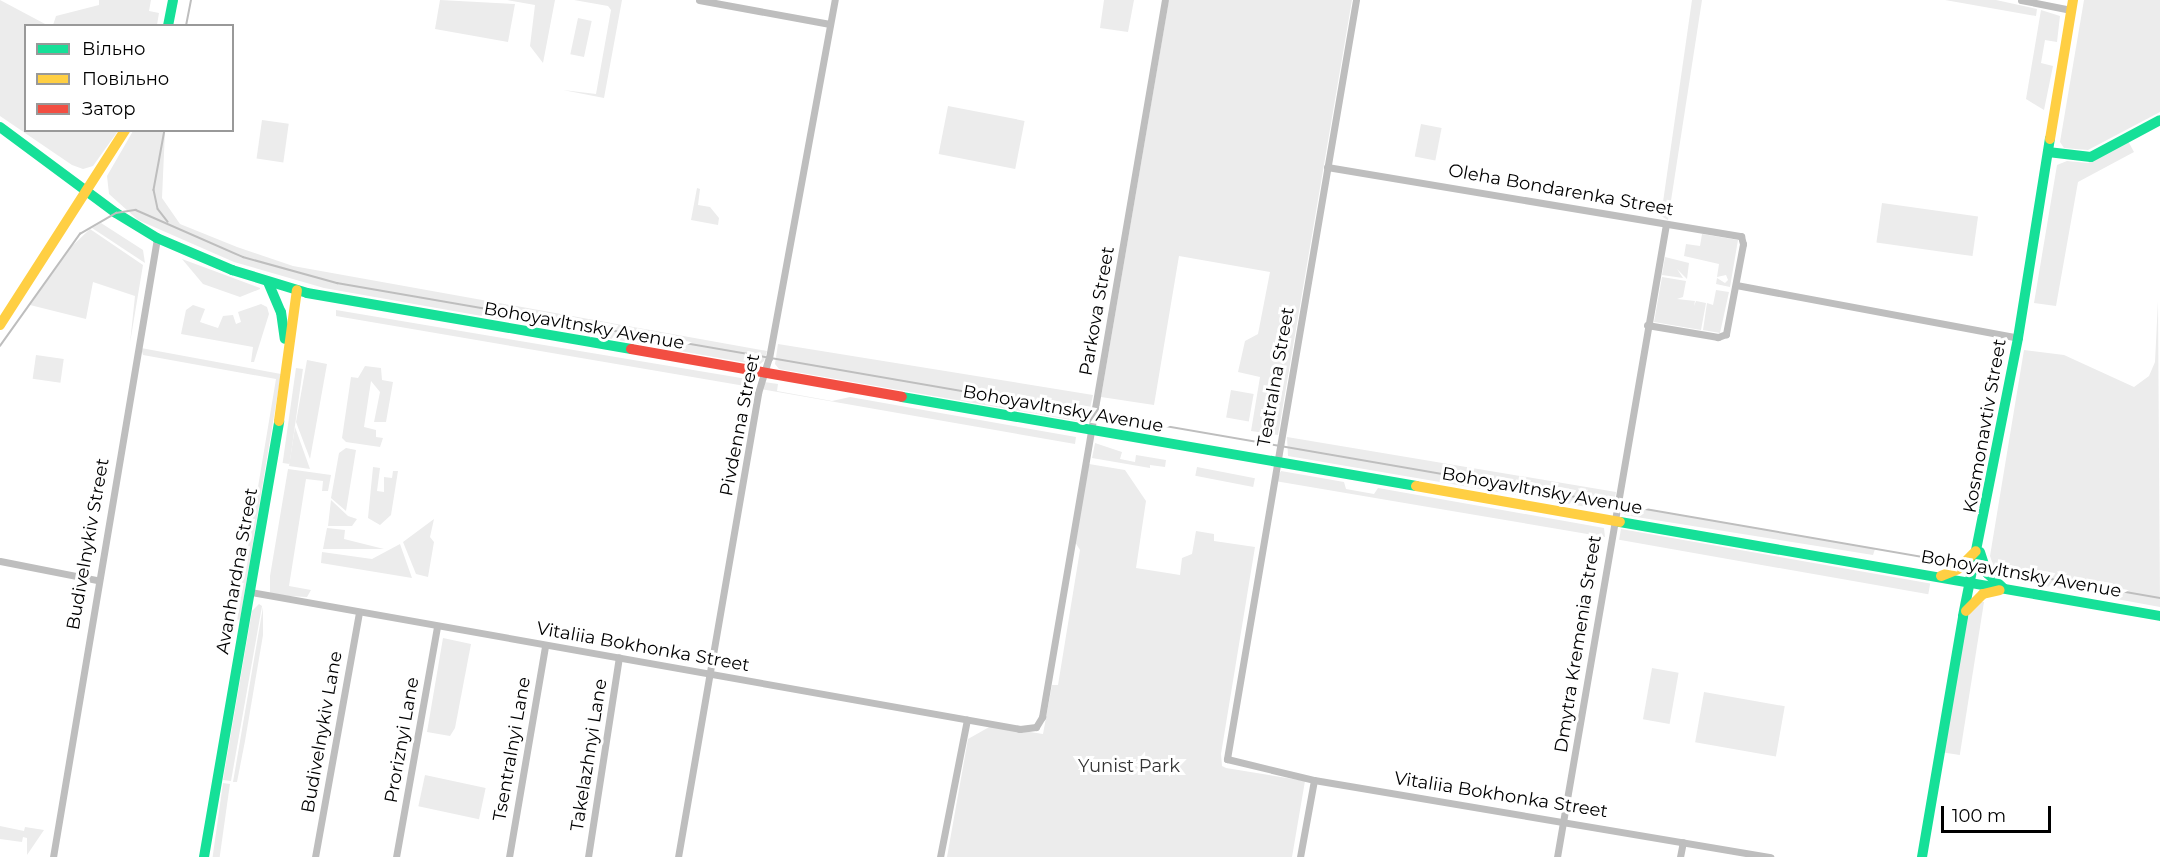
<!DOCTYPE html>
<html>
<head>
<meta charset="utf-8">
<style>
  body { margin:0 }
  #map { position:relative; width:2160px; height:857px; overflow:hidden; background:#fff; font-family:Montserrat,sans-serif }
  div>[style] { position:absolute }
  .green>* { inset:0; background:#ececec; transform-origin:0 0 }
  .street>* { height:7px; margin:-3.5px; padding:0 3.5px; transform-origin:3.5px; border-radius:3.5px; background:#bebebe }
  .fast>* { height:10px; margin:-5px; padding:0 5px; transform-origin:5px; border-radius:5px; background:#16e098 }
  .slow>* { height:10px; margin:-5px; padding:0 5px; transform-origin:5px; border-radius:5px; background:#ffcf43 }
  .jam>* { height:10px; margin:-5px; padding:0 5px; transform-origin:5px; border-radius:5px; background:#f24e42 }
  .tram>* { height:1.5px; margin:-0.75px; padding:0 0.75px; transform-origin:0.75px; border-radius:0.75px; background:#bebebe }
  span { translate:-50% -50%; white-space:nowrap; text-align:center; line-height:1.15; -webkit-text-stroke:6px #fff; paint-order:stroke }
  .street-label { font-size:18px; color:#000 }
  .park-label { font-size:18px; color:#333 }
  .legend { position:absolute; left:24px; top:24px; width:210px; height:108px; box-sizing:border-box; background:#fff; border:2px solid #999; margin:0; padding:8px 10px; list-style:none; font-size:18px; color:#000 }
  .legend li { display:flex; align-items:center; gap:12px; height:30px }
  .legend b { width:30px; border:2px solid #999 }
  .scale { position:absolute; left:1941px; top:806px; width:110px; height:27px; box-sizing:border-box; border:3px solid #000; border-top:0; padding-left:8px; font-size:18px; line-height:21px; white-space:nowrap; color:#000; -webkit-text-stroke:4px #fff; paint-order:stroke }
</style>
</head>
<body>
<div id="map">
  <div class="green">
    <div style="clip-path:polygon(0 0,47px 25px,26px 26px,26px 130px,118px 131px,93px 166px,83px 169px,72px 165px,0 116px)"></div>
    <div style="clip-path:polygon(99px 0,151px 0,149px 11px,159px 13px,157px 25px,53px 25px,56px 16px,99px 5px)"></div>
    <div style="clip-path:polygon(440px 0,515px 4px,508px 42px,435px 29px)"></div>
    <div style="clip-path:polygon(507px 0,555px 0,543px 63px,530px 46px,535px 5px)"></div>
    <div style="clip-path:polygon(574px 0,622px 0,604px 98px,563px 90px,596px 94px,611px 10px,608px 6px)"></div>
    <div style="clip-path:polygon(1104px 0,1134px 0,1128px 32px,1100px 28px)"></div>
    <div style="clip-path:polygon(1169px 0,1352px 0,1278px 435px,1251px 431px,1260px 377px,1238px 372px,1245px 341px,1258px 334px,1270px 272px,1179px 256px,1154px 405px,1101px 397px)"></div>
    <div style="clip-path:polygon(1692px 0,1702px 0,1668px 220px,1661px 216px)"></div>
    <div style="clip-path:polygon(1945px 0,1996px 0,2037px 9px,2036px 16px)"></div>
    <div style="clip-path:polygon(2084px 0,2160px 0,2160px 112px,2088px 150px,2064px 148px,2060px 142px)"></div>
    <div style="clip-path:polygon(2041px 10px,2060px 16px,2057px 42px,2045px 40px,2041px 63px,2053px 66px,2044px 110px,2026px 99px)"></div>
    <div style="left:578px;top:18px;width:14px;height:37px;rotate:12deg"></div>
    <div style="left:948px;top:106px;width:78px;height:49px;rotate:11deg"></div>
    <div style="left:262px;top:120px;width:27px;height:39px;rotate:8deg"></div>
    <div style="left:1421px;top:124px;width:21px;height:33px;rotate:11deg"></div>
    <div style="clip-path:polygon(133px 131px,165px 131px,162px 198px,180px 224px,237px 247px,293px 266px,767px 351px,764px 361px,759px 365px,324px 288px,234px 262px,138px 220px,109px 194px,107px 176px)"></div>
    <div style="clip-path:polygon(2128px 141px,2134px 152px,2078px 182px,2056px 306px,2034px 303px,2057px 165px,2067px 161px,2088px 163px)"></div>
    <div style="clip-path:polygon(697px 188px,700px 189px,698px 205px,710px 207px,719px 218px,718px 225px,691px 220px)"></div>
    <div style="left:1882px;top:203px;width:97px;height:40px;rotate:8deg"></div>
    <div style="clip-path:polygon(101px 223px,143px 250px,145px 263px,92px 228px)"></div>
    <div style="clip-path:polygon(90px 229px,143px 265px,130px 343px,135px 296px,93px 282px,86px 319px,30px 305px,70px 248px)"></div>
    <div style="clip-path:polygon(1702px 234px,1738px 240px,1730px 287px,1716px 284px,1717px 278px,1725px 283px,1728px 280px,1726px 275px,1717px 277px,1719px 264px,1684px 256px,1686px 244px,1700px 246px)"></div>
    <div style="clip-path:polygon(1665px 257px,1689px 263px,1687px 279px,1677px 269px,1683px 278px,1662px 275px)"></div>
    <div style="clip-path:polygon(182px 259px,260px 288px,260px 289px,240px 297px,203px 284px)"></div>
    <div style="clip-path:polygon(1662px 277px,1686px 281px,1683px 297px,1677px 299px,1695px 301px,1694px 306px,1696px 301px,1706px 303px,1701px 330px,1654px 322px)"></div>
    <div style="clip-path:polygon(1716px 290px,1729px 292px,1720px 333px,1703px 330px,1707px 303px,1713px 305px)"></div>
    <div style="clip-path:polygon(2158px 301px,2160px 607px,1997px 577px,1990px 556px,2024px 350px,2064px 355px,2134px 387px,2149px 376px,2155px 362px)"></div>
    <div style="clip-path:polygon(261px 304px,267px 307px,269px 314px,254px 362px,251px 362px,253px 347px,181px 334px,186px 310px,193px 305px,205px 309px,200px 322px,218px 328px,223px 316px,233px 315px,236px 324px,241px 322px,238px 312px)"></div>
    <div style="clip-path:polygon(336px 310px,747px 379px,745px 386px,336px 316px)"></div>
    <div style="clip-path:polygon(778px 344px,1093px 395px,1088px 417px,1083px 422px,779px 369px,775px 364px)"></div>
    <div style="clip-path:polygon(141px 348px,281px 374px,240px 620px,236px 619px,276px 379px,143px 355px)"></div>
    <div style="left:36px;top:355px;width:28px;height:24px;rotate:8deg"></div>
    <div style="clip-path:polygon(307px 360px,327px 364px,310px 459px,296px 422px)"></div>
    <div style="clip-path:polygon(365px 366px,381px 368px,382px 380px,393px 382px,386px 422px,374px 422px,380px 392px,371px 381px,364px 427px,376px 430px,376px 437px,383px 438px,380px 447px,346px 442px,342px 438px,351px 377px,358px 378px)"></div>
    <div style="left:296px;top:368px;width:7px;height:96px;rotate:8deg"></div>
    <div style="clip-path:polygon(764px 382px,778px 384px,777px 391px,832px 401px,850px 397px,1076px 437px,1075px 444px,761px 389px)"></div>
    <div style="left:1231px;top:390px;width:23px;height:28px;rotate:10deg"></div>
    <div style="clip-path:polygon(295px 427px,310px 469px,289px 466px)"></div>
    <div style="clip-path:polygon(1287px 437px,1616px 492px,1613px 508px,1610px 511px,1288px 456px)"></div>
    <div style="clip-path:polygon(1095px 443px,1122px 452px,1120px 459px,1135px 462px,1136px 455px,1166px 460px,1165px 467px,1150px 465px,1150px 468px,1092px 458px)"></div>
    <div style="clip-path:polygon(346px 448px,356px 450px,346px 511px,331px 498px,339px 453px)"></div>
    <div style="clip-path:polygon(1089px 464px,1125px 470px,1146px 501px,1136px 568px,1180px 575px,1182px 558px,1192px 554px,1196px 531px,1214px 534px,1214px 541px,1255px 547px,1221px 754px,1222px 766px,1226px 768px,1305px 781px,1292px 857px,947px 857px,968px 739px,991px 726px,1043px 734px,1052px 685px,1058px 685px,1080px 550px,1075px 542px)"></div>
    <div style="clip-path:polygon(373px 467px,380px 468px,377px 491px,384px 492px,384px 477px,392px 478px,393px 471px,398px 471px,391px 515px,380px 525px,368px 518px)"></div>
    <div style="left:1197px;top:467px;width:59px;height:9px;rotate:11deg"></div>
    <div style="clip-path:polygon(288px 469px,331px 475px,328px 491px,322px 491px,323px 481px,306px 479px,289px 586px,311px 590px,307px 597px,270px 595px,270px 576px)"></div>
    <div style="clip-path:polygon(1281px 471px,1344px 482px,1346px 489px,1374px 494px,1378px 488px,1604px 528px,1605px 537px,1275px 481px)"></div>
    <div style="clip-path:polygon(331px 500px,348px 516px,357px 519px,352px 526px,328px 526px)"></div>
    <div style="clip-path:polygon(1620px 505px,1875px 549px,1873px 555px,1624px 515px)"></div>
    <div style="clip-path:polygon(434px 519px,430px 537px,434px 542px,428px 577px,416px 574px,403px 542px)"></div>
    <div style="clip-path:polygon(327px 528px,345px 530px,344px 539px,384px 549px,323px 549px)"></div>
    <div style="left:1621px;top:529px;width:314px;height:11px;rotate:10deg"></div>
    <div style="clip-path:polygon(400px 544px,412px 578px,321px 563px,322px 552px,372px 559px)"></div>
    <div style="left:1984px;top:602px;width:155px;height:23px;rotate:99deg"></div>
    <div style="clip-path:polygon(259px 604px,262px 606px,231px 781px,223px 780px,252px 611px)"></div>
    <div style="clip-path:polygon(263px 607px,263px 635px,245px 741px,237px 782px,233px 782px)"></div>
    <div style="clip-path:polygon(443px 638px,471px 644px,455px 728px,450px 736px,427px 732px)"></div>
    <div style="left:1652px;top:668px;width:27px;height:52px;rotate:10deg"></div>
    <div style="left:1704px;top:692px;width:82px;height:51px;rotate:10deg"></div>
    <div style="left:425px;top:775px;width:62px;height:32px;rotate:12deg"></div>
    <div style="left:223px;top:783px;width:7px;height:75px;rotate:8deg"></div>
    <div style="clip-path:polygon(0 826px,24px 831px,25px 827px,44px 830px,27px 855px,27px 838px,23px 837px,22px 842px,0 839px)"></div>
  </div>
  <div class="street">
    <div style="left:699px;top:0;width:133px;rotate:10.4deg"></div>
    <div style="left:1356px;top:0;width:770px;rotate:99.65deg"></div>
    <div style="left:1227px;top:759px;width:89px;rotate:13.6deg"></div>
    <div style="left:1314px;top:780px;width:463px;rotate:9.6deg"></div>
    <div style="left:2021px;top:0;width:51px;rotate:11.3deg"></div>
    <div style="left:1327px;top:167px;width:420px;rotate:9.5deg"></div>
    <div style="left:1741px;top:236px;width:8px;rotate:76deg"></div>
    <div style="left:1743px;top:244px;width:92px;rotate:100.7deg"></div>
    <div style="left:1726px;top:334px;width:9px;rotate:159deg"></div>
    <div style="left:1718px;top:337px;width:72px;rotate:-170.4deg"></div>
    <div style="left:1736px;top:285px;width:287px;rotate:10.6deg"></div>
    <div style="left:0;top:561px;width:99px;rotate:11.1deg"></div>
    <div style="left:251px;top:592px;width:781px;rotate:10.1deg"></div>
    <div style="left:1020px;top:729px;width:16px;rotate:-7deg"></div>
    <div style="left:1036px;top:727px;width:12px;rotate:-59deg"></div>
    <div style="left:1042px;top:717px;width:727px;rotate:-80.27deg"></div>
    <div style="left:53px;top:857px;width:628px;rotate:-80.46deg"></div>
    <div style="left:315px;top:857px;width:249px;rotate:-79.8deg"></div>
    <div style="left:396px;top:857px;width:234px;rotate:-79.9deg"></div>
    <div style="left:509px;top:857px;width:214px;rotate:-80.3deg"></div>
    <div style="left:588px;top:857px;width:202px;rotate:-81.2deg"></div>
    <div style="left:678px;top:857px;width:471px;rotate:-80.2deg"></div>
    <div style="left:758px;top:393px;width:37px;rotate:-73deg"></div>
    <div style="left:769px;top:358px;width:364px;rotate:-79.6deg"></div>
    <div style="left:940px;top:857px;width:140px;rotate:-78.9deg"></div>
    <div style="left:1300px;top:857px;width:78px;rotate:-79.7deg"></div>
    <div style="left:1557px;top:857px;width:642px;rotate:-80.23deg"></div>
    <div style="left:1680px;top:857px;width:15px;rotate:-79deg"></div>
  </div>
  <div class="fast">
    <div style="left:168px;top:26px;width:26px;rotate:-79deg"></div>
    <div style="left:0;top:127px;width:144px;rotate:36.6deg"></div>
    <div style="left:116px;top:213px;width:48px;rotate:31.4deg"></div>
    <div style="left:157px;top:238px;width:82px;rotate:23.1deg"></div>
    <div style="left:232px;top:270px;width:78px;rotate:17deg"></div>
    <div style="left:307px;top:293px;width:329px;rotate:9.8deg"></div>
    <div style="left:2048px;top:152px;width:43px;rotate:6.6deg"></div>
    <div style="left:2091px;top:157px;width:78px;rotate:-28.2deg"></div>
    <div style="left:268px;top:282px;width:33px;rotate:67deg"></div>
    <div style="left:281px;top:312px;width:27px;rotate:82deg"></div>
    <div style="left:902px;top:397px;width:522px;rotate:9.82deg"></div>
    <div style="left:1620px;top:522px;width:548px;rotate:9.87deg"></div>
    <div style="left:1980px;top:552px;width:22px;rotate:72deg"></div>
    <div style="left:1987px;top:573px;width:22px;rotate:43deg"></div>
    <div style="left:204px;top:857px;width:442px;rotate:-80.2deg"></div>
    <div style="left:1922px;top:857px;width:244px;rotate:-80.3deg"></div>
    <div style="left:1963px;top:616px;width:283px;rotate:-78.8deg"></div>
    <div style="left:2018px;top:338px;width:202px;rotate:-80.9deg"></div>
  </div>
  <div class="slow">
    <div style="left:2050px;top:139px;width:141px;rotate:-80.6deg"></div>
    <div style="left:0;top:325px;width:232px;rotate:-57.3deg"></div>
    <div style="left:279px;top:421px;width:132px;rotate:-82.2deg"></div>
    <div style="left:1416px;top:486px;width:207px;rotate:10deg"></div>
    <div style="left:1941px;top:576px;width:18px;rotate:-22deg"></div>
    <div style="left:1958px;top:569px;width:25px;rotate:-45deg"></div>
    <div style="left:1966px;top:611px;width:24px;rotate:-45deg"></div>
    <div style="left:1983px;top:594px;width:17px;rotate:-13deg"></div>
  </div>
  <div class="jam">
    <div style="left:631px;top:349px;width:275px;rotate:10deg"></div>
  </div>
  <div class="tram">
    <div style="left:186px;top:26px;width:26px;rotate:-79deg"></div>
    <div style="left:165px;top:130px;width:61px;rotate:100.4deg"></div>
    <div style="left:154px;top:190px;width:19px;rotate:78deg"></div>
    <div style="left:158px;top:209px;width:16px;rotate:52deg"></div>
    <div style="left:0;top:346px;width:138px;rotate:-54.5deg"></div>
    <div style="left:80px;top:234px;width:42px;rotate:-30.3deg"></div>
    <div style="left:116px;top:213px;width:20px;rotate:-9deg"></div>
    <div style="left:136px;top:210px;width:117px;rotate:23.7deg"></div>
    <div style="left:243px;top:257px;width:98px;rotate:15.5deg"></div>
    <div style="left:337px;top:283px;width:1850px;rotate:9.8deg"></div>
  </div>
  <div class="street-label">
    <span style="left:1561px;top:190px;rotate:10deg">Oleha Bondarenka Street</span>
    <span style="left:1097px;top:311px;rotate:-80deg">Parkova Street</span>
    <span style="left:584px;top:326px;rotate:10deg">Bohoyavltnsky Avenue</span>
    <span style="left:1276px;top:377px;rotate:-80deg">Teatralna Street</span>
    <span style="left:1063px;top:409px;rotate:10deg">Bohoyavltnsky Avenue</span>
    <span style="left:740px;top:425px;rotate:-79deg">Pivdenna Street</span>
    <span style="left:1985px;top:426px;rotate:-80deg">Kosmonavtiv Street</span>
    <span style="left:1542px;top:491px;rotate:10deg">Bohoyavltnsky Avenue</span>
    <span style="left:88px;top:544px;rotate:-80deg">Budivelnykiv Street</span>
    <span style="left:237px;top:571px;rotate:-80deg">Avanhardna Street</span>
    <span style="left:2021px;top:574px;rotate:10deg">Bohoyavltnsky Avenue</span>
    <span style="left:1578px;top:644px;rotate:-81deg">Dmytra Kremenia Street</span>
    <span style="left:643px;top:647px;rotate:10deg">Vitaliia Bokhonka Street</span>
    <span style="left:322px;top:732px;rotate:-80deg">Budivelnykiv Lane</span>
    <span style="left:402px;top:740px;rotate:-80deg">Proriznyi Lane</span>
    <span style="left:512px;top:749px;rotate:-80deg">Tsentralnyi Lane</span>
    <span style="left:589px;top:755px;rotate:-81deg">Takelazhnyi Lane</span>
    <span style="left:1501px;top:795px;rotate:9deg">Vitaliia Bokhonka Street</span>
  </div>
  <div class="park-label">
    <span style="left:1129px;top:766px">Yunist Park</span>
  </div>
  <ul class="legend">
  <li><b style="height:8px;background:#16e098"></b>Вільно</li>
  <li><b style="height:8px;background:#ffcf43"></b>Повільно</li>
  <li><b style="height:8px;background:#f24e42"></b>Затор</li>
  </ul>
  <div class="scale">100 m</div>
</div>
</body>
</html>
